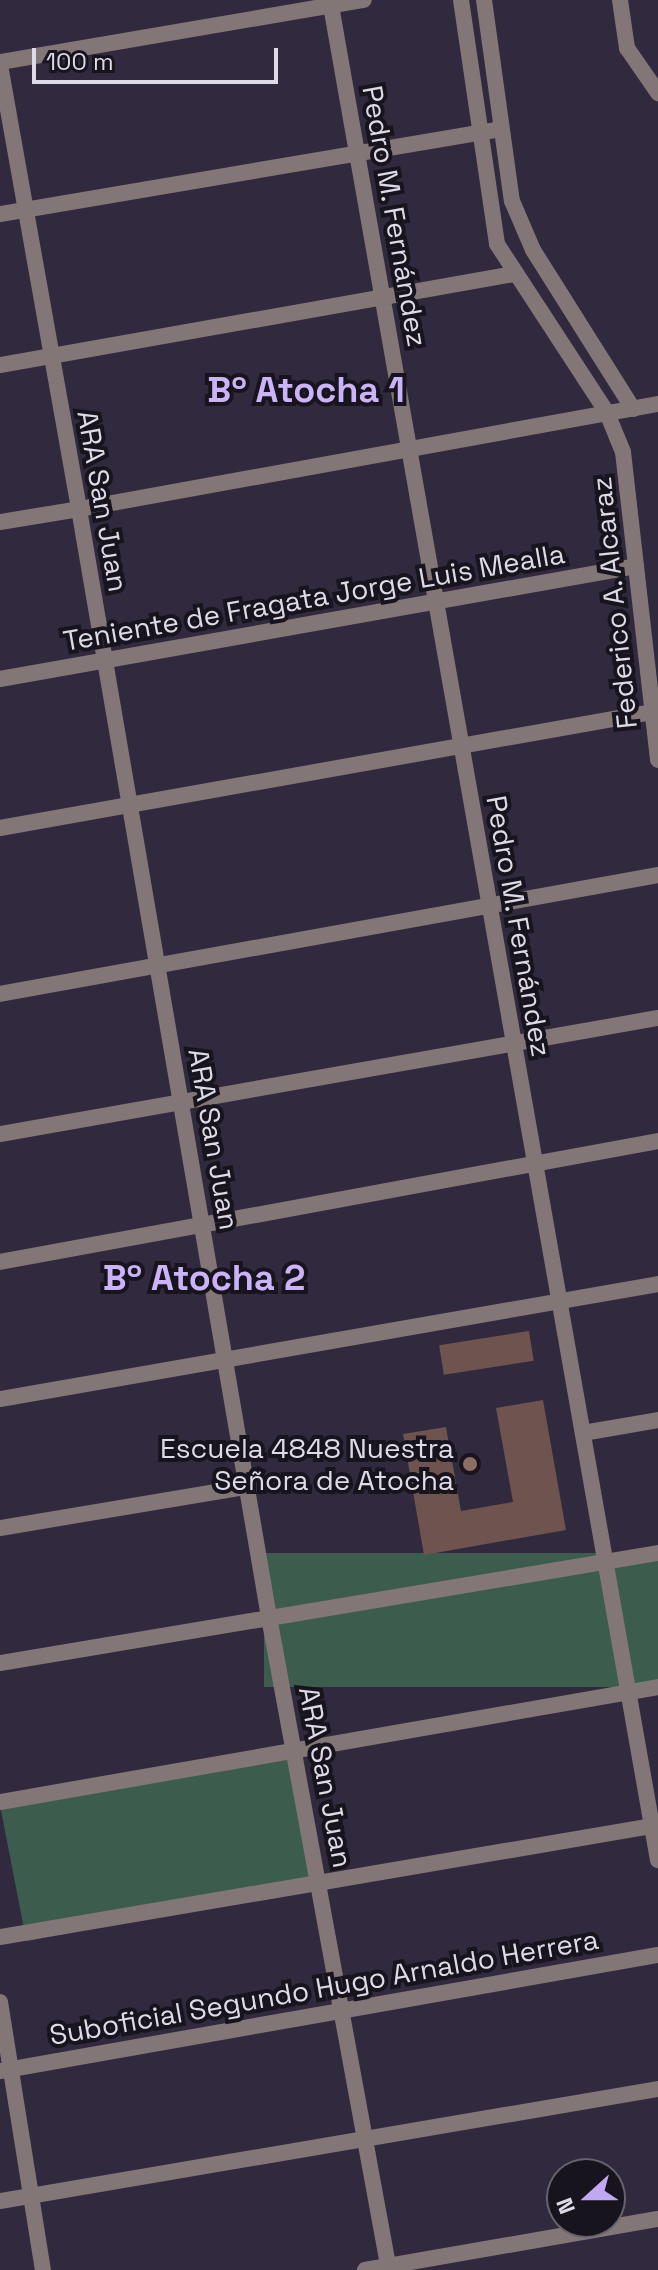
<!DOCTYPE html>
<html>
<head>
<meta charset="utf-8">
<style>
  body { margin:0 }
  #map { position:relative; width:658px; height:2270px; overflow:hidden; background:#31293d; font-family:"Space Grotesk",sans-serif }
  div>[style] { position:absolute }
  .green>* { inset:0; background:#3c5d4d; transform-origin:0 0 }
  .building>* { inset:0; background:#6e534f; transform-origin:0 0 }
  .minor>* { height:16px; margin:-8px; padding:0 8px; transform-origin:8px; border-radius:8px; background:#827677 }
  .tertiary>* { height:16px; margin:-8px; padding:0 8px; transform-origin:8px; border-radius:8px; background:#827677 }
  .dots>* { width:22px; height:22px; translate:-50% -50%; box-sizing:border-box; border:4px solid #17141d; border-radius:50% }
  span { translate:-50% -50%; white-space:nowrap; text-align:center; line-height:1.15; -webkit-text-stroke:8px #17141d; paint-order:stroke }
  .street-label { font-size:28px; color:#dedae7 }
  .poi-label { font-size:28px; color:#dedae7 }
  .right { translate:-100% -50%; text-align:right }
  .district-label { font-size:36px; color:#cbb3f9; font-weight:700 }
  .north { position:absolute; left:546px; top:2158px; width:80px; height:80px; box-sizing:border-box; background:#17141d; border:2px solid #67636e; border-radius:50%; rotate:249deg; font-size:22px; font-weight:700; line-height:32px; text-align:center; color:#dedae7 }
  .north::after { content:''; display:block; margin:auto; width:28px; height:36px; background:#c2a8f2; clip-path:polygon(50% 0,100% 100%,50% 72%,0 100%) }
  .scale { position:absolute; left:32px; top:48px; width:246px; height:36px; box-sizing:border-box; border:4px solid #dedae7; border-top:0; padding-left:10px; font-size:24px; line-height:28px; white-space:nowrap; color:#dedae7; -webkit-text-stroke:6px #17141d; paint-order:stroke }
</style>
</head>
<body>
<div id="map">
  <div class="green">
    <div style="left:658px;top:1553px;width:134px;height:394px;rotate:90deg"></div>
    <div style="left:293px;top:1751px;width:136px;height:298px;rotate:79deg"></div>
  </div>
  <div class="building">
    <div style="left:529px;top:1331px;width:30px;height:91px;rotate:81deg"></div>
    <div style="clip-path:polygon(543px 1400px,566px 1530px,424px 1555px,403px 1434px,446px 1427px,461px 1511px,513px 1502px,496px 1408px)"></div>
  </div>
  <div class="minor">
    <div style="left:330px;top:0;width:1889px;rotate:80deg"></div>
    <div style="left:461px;top:0;width:247px;rotate:81.6deg"></div>
    <div style="left:497px;top:244px;width:202px;rotate:56.9deg"></div>
    <div style="left:607px;top:413px;width:42px;rotate:67.7deg"></div>
    <div style="left:623px;top:452px;width:310px;rotate:83.5deg"></div>
    <div style="left:484px;top:0;width:203px;rotate:82.1deg"></div>
    <div style="left:512px;top:201px;width:53px;rotate:66.8deg"></div>
    <div style="left:533px;top:250px;width:188px;rotate:57.8deg"></div>
    <div style="left:620px;top:0;width:49px;rotate:81.7deg"></div>
    <div style="left:627px;top:48px;width:55px;rotate:55.4deg"></div>
    <div style="left:0;top:62px;width:369px;rotate:-9.7deg"></div>
    <div style="left:0;top:65px;width:451px;rotate:79.9deg"></div>
    <div style="left:79px;top:509px;width:588px;rotate:-10.28deg"></div>
    <div style="left:0;top:214px;width:508px;rotate:-9.63deg"></div>
    <div style="left:0;top:365px;width:522px;rotate:-10.04deg"></div>
    <div style="left:0;top:679px;width:646px;rotate:-10.07deg"></div>
    <div style="left:0;top:828px;width:662px;rotate:-10.09deg"></div>
    <div style="left:0;top:994px;width:669px;rotate:-10.25deg"></div>
    <div style="left:0;top:1134px;width:668px;rotate:-10deg"></div>
    <div style="left:0;top:1262px;width:669px;rotate:-10.42deg"></div>
    <div style="left:0;top:1399px;width:668px;rotate:-9.91deg"></div>
    <div style="left:583px;top:1433px;width:76px;rotate:-9.8deg"></div>
    <div style="left:0;top:1528px;width:254px;rotate:-9.5deg"></div>
    <div style="left:0;top:1663px;width:667px;rotate:-9.49deg"></div>
    <div style="left:0;top:1802px;width:668px;rotate:-9.91deg"></div>
    <div style="left:0;top:1937px;width:667px;rotate:-9.66deg"></div>
    <div style="left:0;top:2002px;width:271px;rotate:80.9deg"></div>
    <div style="left:0;top:2071px;width:668px;rotate:-10deg"></div>
    <div style="left:0;top:2201px;width:667px;rotate:-9.66deg"></div>
    <div style="left:365px;top:2270px;width:297px;rotate:-9.9deg"></div>
  </div>
  <div class="tertiary">
    <div style="left:0;top:522px;width:80px;rotate:-9.3deg"></div>
    <div style="left:79px;top:509px;width:1124px;rotate:80.27deg"></div>
    <div style="left:269px;top:1617px;width:664px;rotate:79.59deg"></div>
  </div>
  <div class="dots">
    <div style="left:470px;top:1464px;background:#8d6e63"></div>
  </div>
  <div class="street-label">
    <span style="left:395px;top:216px;rotate:80deg">Pedro M. Fernández</span>
    <span style="left:103px;top:501px;rotate:80deg">ARA San Juan</span>
    <span style="left:314px;top:597px;rotate:-10deg">Teniente de Fragata Jorge Luis Mealla</span>
    <span style="left:614px;top:603px;rotate:-96deg">Federico A. Alcaraz</span>
    <span style="left:519px;top:926px;rotate:80deg">Pedro M. Fernández</span>
    <span style="left:214px;top:1139px;rotate:80deg">ARA San Juan</span>
    <span style="left:326px;top:1777px;rotate:79deg">ARA San Juan</span>
    <span style="left:324px;top:1987px;rotate:-10deg">Suboficial Segundo Hugo Arnaldo Herrera</span>
  </div>
  <div class="poi-label">
    <span class="right" style="left:454px;top:1464px">Escuela 4848 Nuestra<br>Señora de Atocha</span>
  </div>
  <div class="district-label">
    <span style="left:306px;top:391px">Bº Atocha 1</span>
    <span style="left:204px;top:1279px">Bº Atocha 2</span>
  </div>
  <div class="north">N</div>
  <div class="scale">100 m</div>
</div>
</body>
</html>
